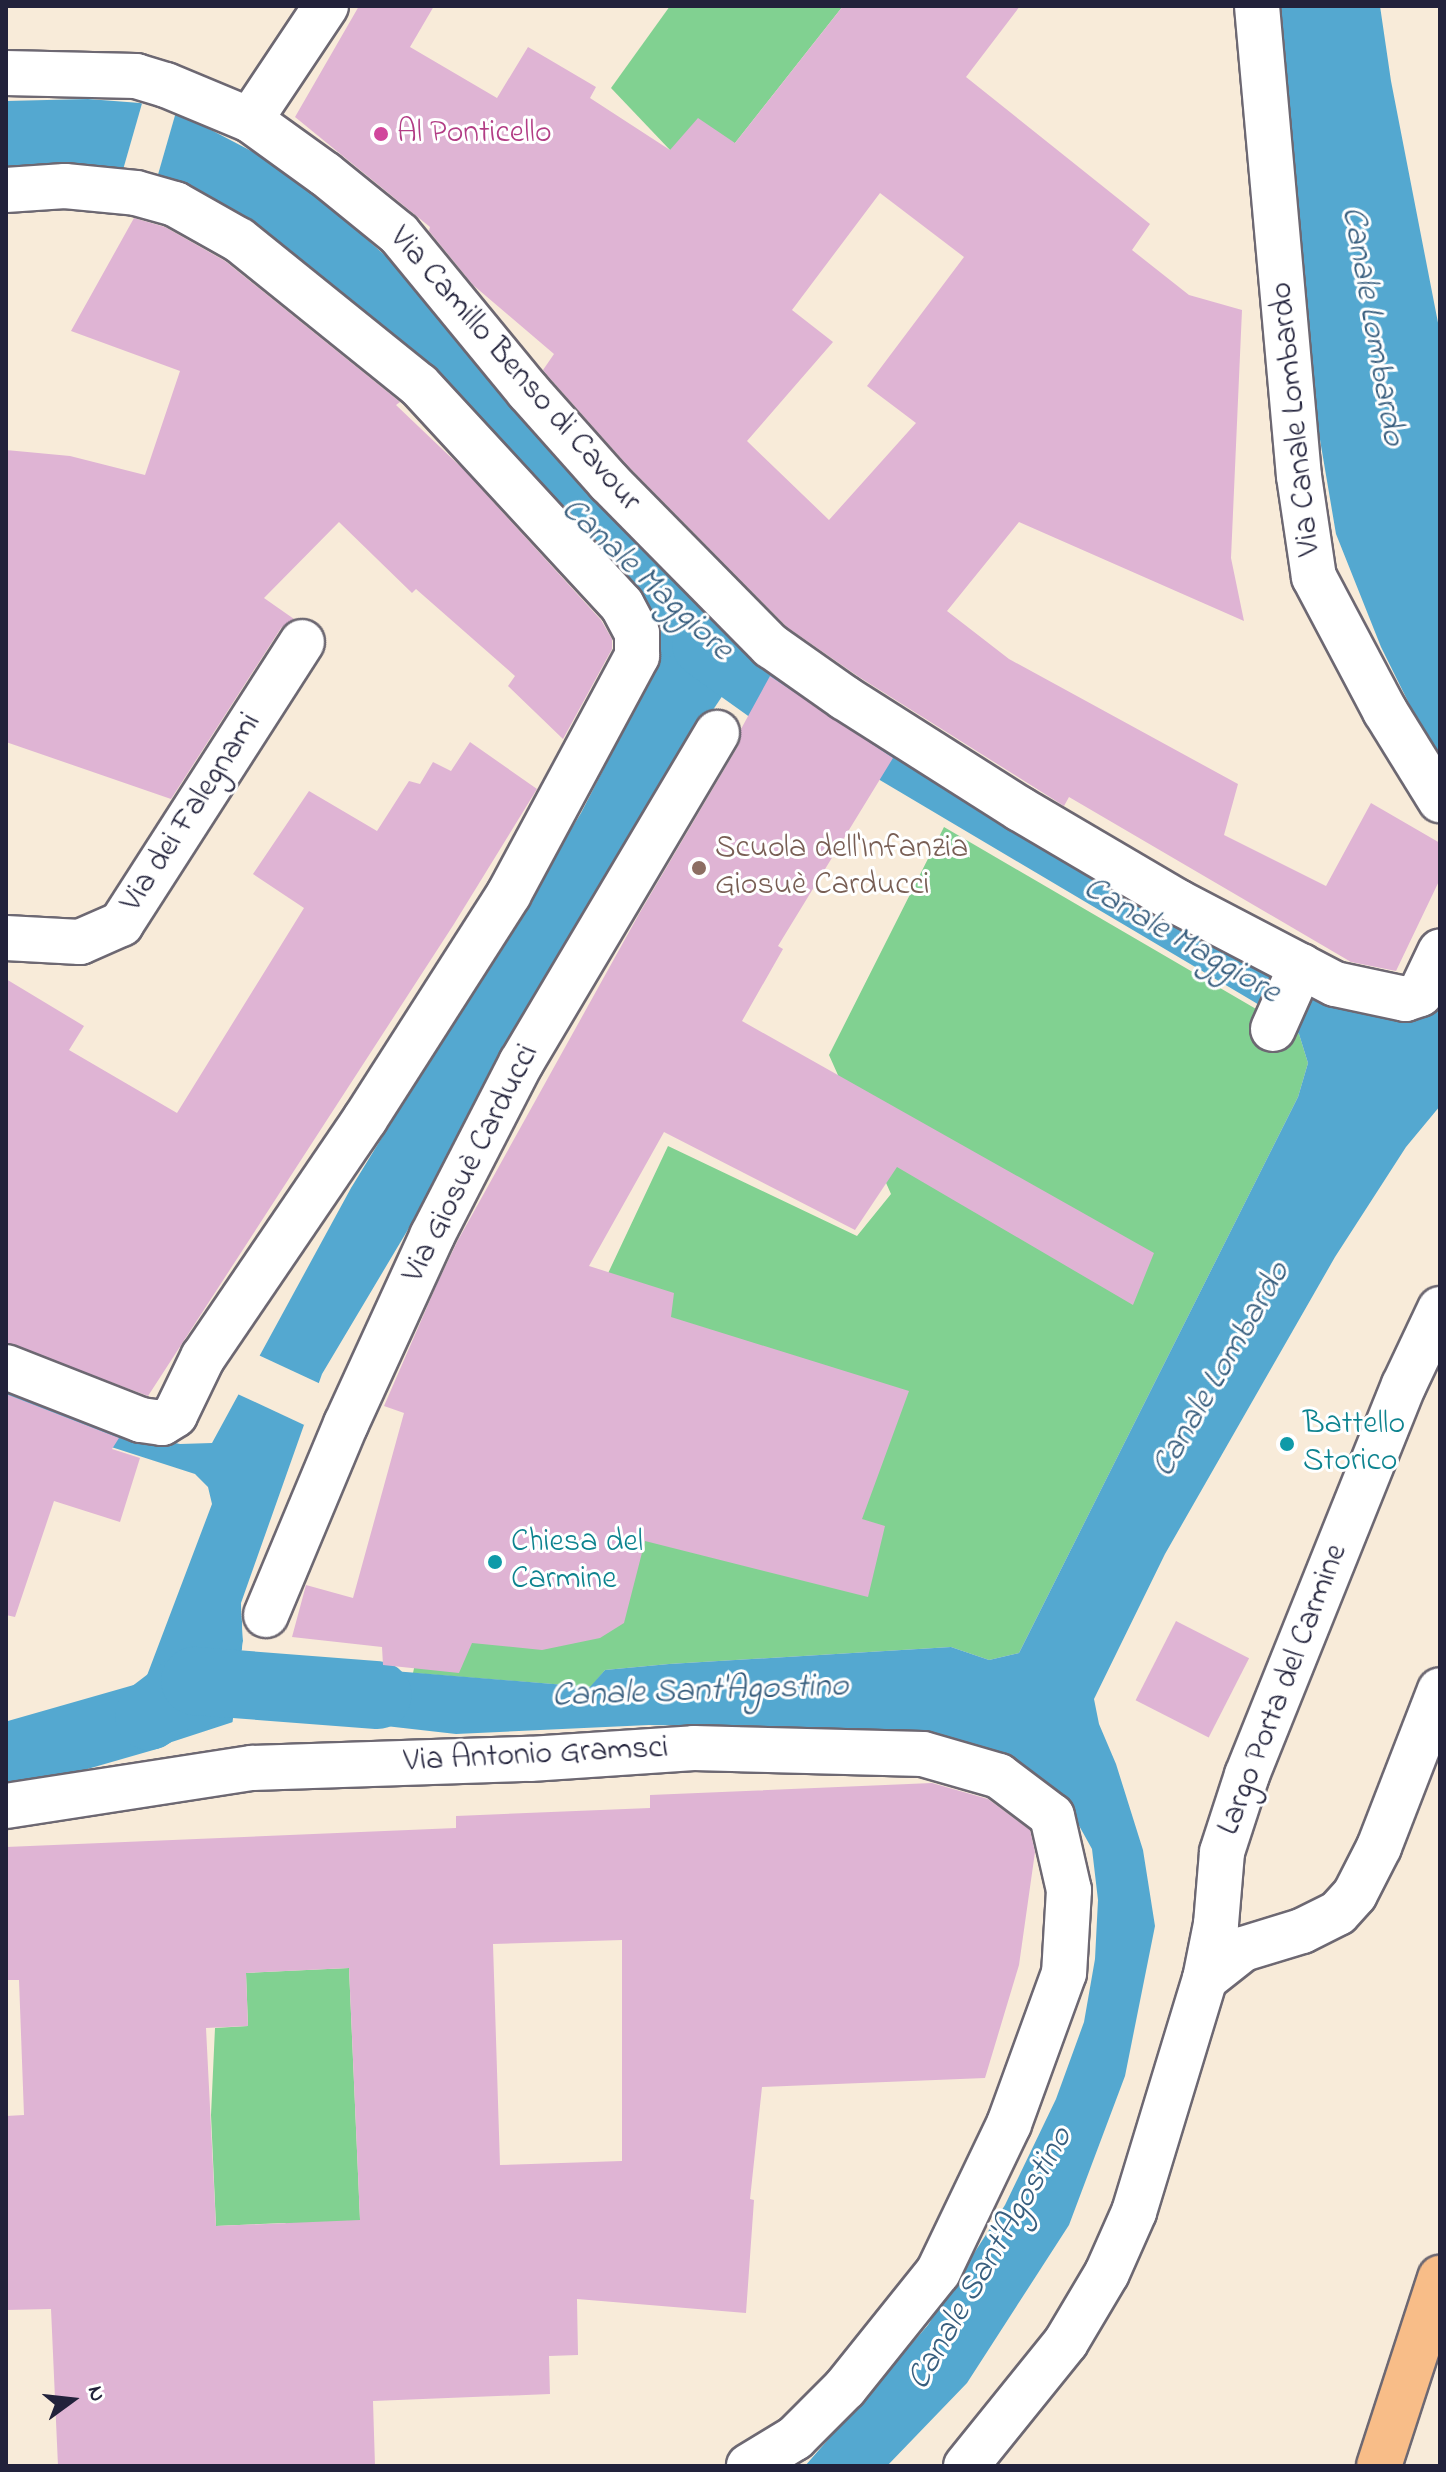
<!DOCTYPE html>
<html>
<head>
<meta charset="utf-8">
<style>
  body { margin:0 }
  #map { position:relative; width:1446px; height:2472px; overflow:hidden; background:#f8ebd9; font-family:"Indie Flower",sans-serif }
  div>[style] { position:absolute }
  .green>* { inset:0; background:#81d191 }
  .water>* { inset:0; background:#54a8d0 }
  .pier>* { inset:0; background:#f8ebd9; transform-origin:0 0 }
  .canal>* { height:68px; margin:-34px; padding:0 34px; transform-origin:34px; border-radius:34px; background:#54a8d0 }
  .building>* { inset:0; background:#dfb4d4; transform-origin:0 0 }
  .roads { filter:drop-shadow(2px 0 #6d6872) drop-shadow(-2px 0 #6d6872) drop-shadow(0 2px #6d6872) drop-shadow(0 -2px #6d6872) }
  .minor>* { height:44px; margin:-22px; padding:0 22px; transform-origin:22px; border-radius:22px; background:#fff }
  .major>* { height:44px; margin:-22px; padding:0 22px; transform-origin:22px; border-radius:22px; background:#f8bd88 }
  .dots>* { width:22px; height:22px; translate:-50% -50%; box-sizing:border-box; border:4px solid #fff; border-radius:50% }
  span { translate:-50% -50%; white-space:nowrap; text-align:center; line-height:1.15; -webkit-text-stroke:6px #fff; paint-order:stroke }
  .hotel-label { font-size:32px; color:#b23c85 }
  .left { translate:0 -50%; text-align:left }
  .street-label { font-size:32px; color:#22223b }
  .education-label { font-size:32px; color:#785e54 }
  .culture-label { font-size:32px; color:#0d838f }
  .water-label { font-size:34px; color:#385e7e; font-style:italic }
  .frame { position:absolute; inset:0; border:8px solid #22223b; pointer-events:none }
  .north { position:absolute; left:32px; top:2360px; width:80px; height:80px; -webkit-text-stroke:6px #fff; paint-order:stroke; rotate:75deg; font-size:22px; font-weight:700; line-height:32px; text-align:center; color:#22223b }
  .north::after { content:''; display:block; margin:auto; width:28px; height:36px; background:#22223b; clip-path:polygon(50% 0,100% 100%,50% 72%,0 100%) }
</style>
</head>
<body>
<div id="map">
  <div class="green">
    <div style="clip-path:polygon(670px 6px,843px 6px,735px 143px,670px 150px,611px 88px)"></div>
    <div style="clip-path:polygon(944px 827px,1299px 1034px,1308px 1063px,1298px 1097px,1019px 1653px,989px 1660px,951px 1647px,669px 1664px,605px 1670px,591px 1687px,413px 1673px,424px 1621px,570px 1354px,668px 1146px,857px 1236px,891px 1194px,829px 1055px)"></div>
    <div style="clip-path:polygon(349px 1968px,360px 2219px,364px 2275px,285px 2223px,216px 2226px,211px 2115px,215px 2028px,248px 2026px,246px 1973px)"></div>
  </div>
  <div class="water">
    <div style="clip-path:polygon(1281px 6px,1380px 6px,1391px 81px,1440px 333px,1440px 766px,1381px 647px,1336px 534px,1318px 428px)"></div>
    <div style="clip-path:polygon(88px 99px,140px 103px,194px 121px,257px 154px,327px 204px,388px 258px,471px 346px,750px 655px,322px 1374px,241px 1603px,243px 1641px,233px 1722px,141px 1752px,6px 1786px,6px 1732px,135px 1696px,143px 1686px,212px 1504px,208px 1487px,195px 1474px,6px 1413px,6px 1384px,146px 1437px,180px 1444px,212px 1443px,351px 1188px,581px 813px,660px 660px,650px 617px,378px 328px,325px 281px,259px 235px,6px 178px,6px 101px)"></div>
    <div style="clip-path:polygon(776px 674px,1340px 1005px,1440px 974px,1440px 1106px,1406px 1147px,1335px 1257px,1165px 1554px,1094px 1699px,1099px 1724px,1116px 1764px,1143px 1850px,1155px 1926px,1125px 2076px,1069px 2225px,967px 2383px,887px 2466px,805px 2466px,928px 2325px,1005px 2205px,1056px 2099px,1084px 2022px,1095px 1959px,1098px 1900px,1092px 1849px,1077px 1822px,1058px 1800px,964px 1744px,822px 1728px,649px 1725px,456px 1734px,280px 1714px,287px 1657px,379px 1662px,381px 1670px,590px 1687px,605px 1670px,669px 1664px,951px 1647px,989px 1660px,1019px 1653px,1298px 1097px,1308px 1063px,1299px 1034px,1256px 1003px,841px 757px,757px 700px)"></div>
  </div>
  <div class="pier">
    <div style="left:143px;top:100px;width:35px;height:79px;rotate:16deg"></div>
    <div style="left:750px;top:655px;width:4px;height:79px;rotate:34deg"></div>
    <div style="left:254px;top:1353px;width:76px;height:44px;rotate:25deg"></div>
    <div style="clip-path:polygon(241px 1603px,245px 1604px,247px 1642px,237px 1723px,232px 1726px,243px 1641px)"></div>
  </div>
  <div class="canal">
    <div style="left:670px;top:609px;width:50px;rotate:44.2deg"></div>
    <div style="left:706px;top:644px;width:165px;rotate:35.6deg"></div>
    <div style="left:6px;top:1757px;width:149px;rotate:-16deg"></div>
    <div style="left:149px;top:1716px;width:58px;rotate:-37.3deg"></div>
    <div style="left:195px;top:1681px;width:183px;rotate:4.4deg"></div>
  </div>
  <div class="building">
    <div style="clip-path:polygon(evenodd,359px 6px,434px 6px,410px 47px,497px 98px,528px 47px,596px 87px,590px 98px,670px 150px,698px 118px,735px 143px,843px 6px,1020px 6px,966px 77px,1150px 224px,1132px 250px,1189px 295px,1242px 310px,1231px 558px,1244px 621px,1019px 522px,947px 611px,1009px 659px,1238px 784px,1224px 835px,1326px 886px,1371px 803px,1440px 843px,1440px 879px,1396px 971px,1351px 962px,1069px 797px,1064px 806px,859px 677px,787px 627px,627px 465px,547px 375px,543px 370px,554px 354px,473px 285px,429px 231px,430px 227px,295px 117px,359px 6px,880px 193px,964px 257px,867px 386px,916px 423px,829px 520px,747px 441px,833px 342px,792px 310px,880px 193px)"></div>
    <div style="clip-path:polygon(134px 218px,165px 227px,225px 261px,400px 402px,396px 405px,463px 469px,601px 620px,612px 639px,612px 649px,563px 739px,508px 686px,515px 676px,416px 589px,412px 593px,339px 522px,264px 598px,294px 619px,281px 628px,171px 799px,6px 742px,6px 450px,70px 456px,145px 475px,180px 371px,71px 331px)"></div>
    <div style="clip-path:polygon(770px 676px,893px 758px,778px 946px,783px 949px,742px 1021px,1154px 1253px,1133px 1305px,897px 1167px,855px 1230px,664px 1132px,589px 1266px,674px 1293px,671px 1317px,909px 1391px,862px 1519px,885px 1526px,868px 1597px,645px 1541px,624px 1623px,600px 1638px,542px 1650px,472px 1643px,459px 1673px,383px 1665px,382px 1647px,292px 1637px,306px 1585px,353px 1598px,404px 1413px,384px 1406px,437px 1284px,457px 1242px,639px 914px,738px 746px,741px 729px)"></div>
    <div style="clip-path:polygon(470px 742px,537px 789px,454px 924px,148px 1396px,6px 1343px,6px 979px,84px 1026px,69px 1050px,177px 1113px,304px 908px,253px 874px,309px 791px,377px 831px,409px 781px,420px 784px,433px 762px,451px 771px)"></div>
    <div style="clip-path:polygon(6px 1394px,119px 1438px,112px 1449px,140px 1458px,120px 1522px,54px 1501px,15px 1617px,6px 1615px)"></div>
    <div style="left:1176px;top:1621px;width:82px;height:89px;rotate:27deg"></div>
    <div style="clip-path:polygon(evenodd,932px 1783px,988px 1799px,1030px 1830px,1035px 1852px,1019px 1965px,985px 2078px,762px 2087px,750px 2199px,754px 2200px,746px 2313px,577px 2299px,578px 2355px,549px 2356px,550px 2394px,373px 2401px,375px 2466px,58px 2466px,51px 2309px,6px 2310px,6px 2116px,24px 2115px,19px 1980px,6px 1980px,6px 1847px,456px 1828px,456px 1816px,650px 1808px,650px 1795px,932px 1783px,622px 1940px,622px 2161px,500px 2165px,493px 1944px,622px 1940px,932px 1783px,349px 1968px,360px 2220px,216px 2226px,206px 2028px,248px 2026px,246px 1973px,349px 1968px)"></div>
  </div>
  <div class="roads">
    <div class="minor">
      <div style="left:1257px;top:6px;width:472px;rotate:84.9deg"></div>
      <div style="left:1299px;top:476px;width:102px;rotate:81.6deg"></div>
      <div style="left:1314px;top:577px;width:152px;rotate:62.1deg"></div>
      <div style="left:1385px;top:711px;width:105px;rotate:58.3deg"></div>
      <div style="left:6px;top:73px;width:130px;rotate:1.3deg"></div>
      <div style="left:136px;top:76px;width:31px;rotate:17deg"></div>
      <div style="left:166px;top:85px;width:91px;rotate:22.6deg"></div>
      <div style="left:250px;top:120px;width:92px;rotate:35.8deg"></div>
      <div style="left:325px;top:174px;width:95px;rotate:39deg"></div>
      <div style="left:399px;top:234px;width:203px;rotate:50.6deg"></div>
      <div style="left:528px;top:391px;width:122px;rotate:48.3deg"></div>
      <div style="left:609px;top:482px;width:231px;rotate:45.4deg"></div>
      <div style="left:771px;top:646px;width:90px;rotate:35.1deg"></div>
      <div style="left:845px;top:698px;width:207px;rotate:32.4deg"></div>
      <div style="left:1020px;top:809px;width:183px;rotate:30.5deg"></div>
      <div style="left:1178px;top:902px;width:177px;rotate:27.6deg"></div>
      <div style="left:1335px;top:984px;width:72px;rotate:12.1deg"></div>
      <div style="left:1405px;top:999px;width:16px;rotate:-18deg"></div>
      <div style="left:1420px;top:994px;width:47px;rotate:-64.5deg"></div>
      <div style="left:250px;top:120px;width:137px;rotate:-56.3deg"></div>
      <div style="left:6px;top:190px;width:59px;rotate:-3.9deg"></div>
      <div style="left:65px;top:186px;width:71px;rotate:5.6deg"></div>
      <div style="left:136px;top:193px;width:41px;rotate:15.8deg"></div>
      <div style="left:175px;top:204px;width:73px;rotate:29.4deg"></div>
      <div style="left:239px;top:240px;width:231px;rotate:38.9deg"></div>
      <div style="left:419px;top:385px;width:299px;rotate:47.3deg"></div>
      <div style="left:622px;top:605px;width:32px;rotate:62deg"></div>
      <div style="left:637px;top:633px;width:23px;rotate:90deg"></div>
      <div style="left:637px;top:656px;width:270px;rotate:118.3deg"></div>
      <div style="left:509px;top:894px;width:267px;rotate:122.6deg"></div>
      <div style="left:365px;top:1119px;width:288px;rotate:124.2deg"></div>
      <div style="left:203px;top:1357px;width:64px;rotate:115.8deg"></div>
      <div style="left:175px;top:1415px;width:15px;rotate:148deg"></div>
      <div style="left:162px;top:1423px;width:21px;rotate:-172deg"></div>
      <div style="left:141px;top:1420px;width:145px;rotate:-158.6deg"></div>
      <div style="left:6px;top:938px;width:74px;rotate:3.1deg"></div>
      <div style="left:80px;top:942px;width:45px;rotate:-23.7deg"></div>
      <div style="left:121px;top:924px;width:335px;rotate:-57.3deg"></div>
      <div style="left:1273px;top:1029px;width:69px;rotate:-66deg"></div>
      <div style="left:266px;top:1615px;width:207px;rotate:-67.3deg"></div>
      <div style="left:346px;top:1424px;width:207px;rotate:-65.4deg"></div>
      <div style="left:432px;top:1236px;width:195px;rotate:-62.8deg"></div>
      <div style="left:521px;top:1063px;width:384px;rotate:-59.3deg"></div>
      <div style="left:6px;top:1806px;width:249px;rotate:-8.8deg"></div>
      <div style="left:252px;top:1768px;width:278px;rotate:-1.9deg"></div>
      <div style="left:530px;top:1759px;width:164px;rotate:-3.8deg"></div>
      <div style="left:694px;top:1748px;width:229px;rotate:1.5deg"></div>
      <div style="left:923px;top:1754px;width:79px;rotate:16.1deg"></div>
      <div style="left:999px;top:1776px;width:66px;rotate:37deg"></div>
      <div style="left:1052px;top:1816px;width:76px;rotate:77.1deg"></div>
      <div style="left:1069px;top:1890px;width:83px;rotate:93.4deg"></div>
      <div style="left:1064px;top:1973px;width:161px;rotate:110deg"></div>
      <div style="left:1009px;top:2124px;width:164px;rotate:115.6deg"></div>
      <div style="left:938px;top:2272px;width:149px;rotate:128.7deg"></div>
      <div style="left:845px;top:2388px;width:71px;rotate:135deg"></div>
      <div style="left:795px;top:2438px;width:54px;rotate:148.7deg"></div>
      <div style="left:1205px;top:1979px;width:48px;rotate:-38.3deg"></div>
      <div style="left:1243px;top:1949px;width:62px;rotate:-17deg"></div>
      <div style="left:1302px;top:1931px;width:40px;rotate:-26.6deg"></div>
      <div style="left:1338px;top:1913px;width:25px;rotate:-48deg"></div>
      <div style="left:1355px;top:1894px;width:53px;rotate:-62.9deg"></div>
      <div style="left:1379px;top:1847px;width:168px;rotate:-68.8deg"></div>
      <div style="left:966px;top:2466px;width:159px;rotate:-51.1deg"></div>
      <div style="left:1066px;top:2342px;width:80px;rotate:-59.3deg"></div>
      <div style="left:1107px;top:2273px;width:67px;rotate:-66.1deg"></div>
      <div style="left:1134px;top:2212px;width:244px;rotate:-73.1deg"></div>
      <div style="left:1205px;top:1979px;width:56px;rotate:-78.7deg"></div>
      <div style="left:1216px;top:1924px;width:72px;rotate:-85.2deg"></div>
      <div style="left:1222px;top:1852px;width:81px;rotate:-72deg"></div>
      <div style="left:1247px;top:1775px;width:420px;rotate:-68.1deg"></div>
      <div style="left:1404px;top:1385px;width:84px;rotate:-64.7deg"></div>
    </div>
    <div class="major">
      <div style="left:1379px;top:2466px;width:198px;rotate:-72deg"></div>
    </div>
  </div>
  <div class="dots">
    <div style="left:381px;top:134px;background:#d1479c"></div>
    <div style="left:699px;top:868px;background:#8d6e63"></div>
    <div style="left:1287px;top:1444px;background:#0f9aa8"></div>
    <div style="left:495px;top:1562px;background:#0f9aa8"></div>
  </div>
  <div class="hotel-label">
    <span class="left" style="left:397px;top:134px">Al Ponticello</span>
  </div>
  <div class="street-label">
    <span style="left:514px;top:370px;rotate:49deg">Via Camillo Benso di Cavour</span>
    <span style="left:1297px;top:419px;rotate:-96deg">Via Canale Lombardo</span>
    <span style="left:192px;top:813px;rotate:-57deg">Via dei Falegnami</span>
    <span style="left:472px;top:1164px;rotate:-63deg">Via Giosuè Carducci</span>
    <span style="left:1284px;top:1690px;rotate:-69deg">Largo Porta del Carmine</span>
    <span style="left:536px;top:1756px;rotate:-3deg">Via Antonio Gramsci</span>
  </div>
  <div class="education-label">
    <span class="left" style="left:715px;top:868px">Scuola dell'Infanzia<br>Giosuè Carducci</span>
  </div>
  <div class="culture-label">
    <span class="left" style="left:1303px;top:1444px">Battello<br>Storico</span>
    <span class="left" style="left:511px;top:1562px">Chiesa del<br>Carmine</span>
  </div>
  <div class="water-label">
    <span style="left:1372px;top:326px;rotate:80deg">Canale Lombardo</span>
    <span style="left:646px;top:580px;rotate:43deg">Canale Maggiore</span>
    <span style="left:1181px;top:941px;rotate:30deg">Canale Maggiore</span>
    <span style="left:1222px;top:1370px;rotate:-60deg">Canale Lombardo</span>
    <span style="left:700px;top:1692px;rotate:-2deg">Canale Sant'Agostino</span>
    <span style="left:991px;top:2259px;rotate:-60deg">Canale Sant'Agostino</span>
  </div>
  <div class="frame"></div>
  <div class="north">N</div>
</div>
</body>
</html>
